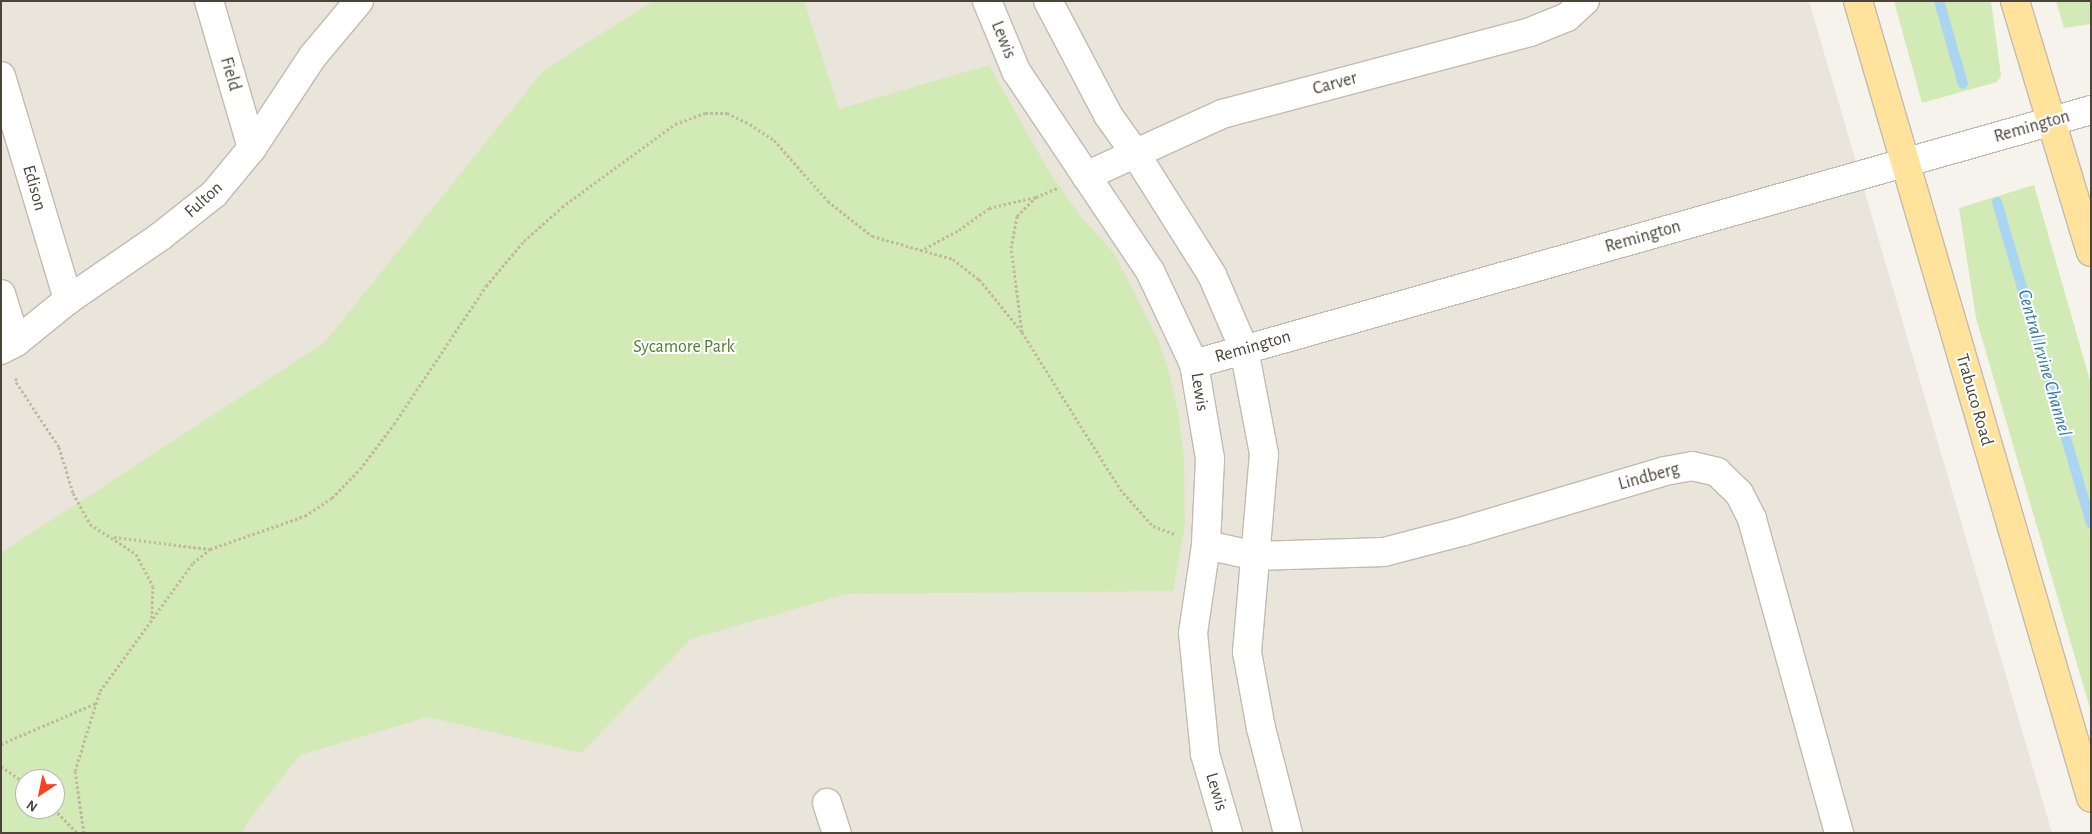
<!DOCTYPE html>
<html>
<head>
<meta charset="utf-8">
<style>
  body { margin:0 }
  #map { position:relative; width:2092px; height:834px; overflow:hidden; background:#f6f3ec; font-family:"Alegreya Sans",sans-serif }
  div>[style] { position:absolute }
  .residential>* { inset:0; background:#eae5da }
  .green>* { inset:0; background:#d2eab5 }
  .stream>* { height:10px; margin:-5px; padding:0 5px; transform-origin:5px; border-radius:5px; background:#a9d4f2 }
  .path>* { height:3px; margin-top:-1.5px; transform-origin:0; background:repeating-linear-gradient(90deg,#c4b79f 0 2.5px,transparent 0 5px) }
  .roads { filter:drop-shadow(1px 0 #c2bbae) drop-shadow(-1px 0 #c2bbae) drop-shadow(0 1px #c2bbae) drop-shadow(0 -1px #c2bbae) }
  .minor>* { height:28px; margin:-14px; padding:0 14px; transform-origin:14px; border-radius:14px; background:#fff }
  .major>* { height:28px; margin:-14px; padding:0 14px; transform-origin:14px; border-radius:14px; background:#ffe39c }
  span { translate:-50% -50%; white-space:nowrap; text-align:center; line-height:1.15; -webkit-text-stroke:4px #fff; paint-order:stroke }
  .street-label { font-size:18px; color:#4b4439 }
  .park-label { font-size:18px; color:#4a7f2a }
  .water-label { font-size:19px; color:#2e7ab2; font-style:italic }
  .frame { position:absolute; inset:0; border:2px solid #4b4439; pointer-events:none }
  .north { position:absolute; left:15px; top:769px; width:50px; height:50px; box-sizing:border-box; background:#fff; border:1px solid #b7b4b0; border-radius:50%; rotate:214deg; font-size:14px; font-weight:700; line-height:20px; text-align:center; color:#4b4439 }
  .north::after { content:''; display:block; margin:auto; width:18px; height:22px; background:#fc3f1d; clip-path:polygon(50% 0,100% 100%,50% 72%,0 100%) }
</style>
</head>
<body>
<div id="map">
  <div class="residential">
    <div style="clip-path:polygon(evenodd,1px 1px,1809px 1px,2052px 833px,1px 833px,1px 1px,25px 779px,55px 779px,55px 809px,25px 809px,25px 779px)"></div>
  </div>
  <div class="green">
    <div style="clip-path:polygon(evenodd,653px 1px,804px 1px,839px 109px,989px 65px,1051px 175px,1082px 218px,1114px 253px,1158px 339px,1169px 373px,1179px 416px,1184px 459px,1185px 525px,1173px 591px,846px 594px,691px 639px,581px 753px,428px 717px,300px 755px,246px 824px,243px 833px,1px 833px,1px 553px,325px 342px,543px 71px,653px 1px,25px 779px,55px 779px,55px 809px,25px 809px,25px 779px)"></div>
    <div style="clip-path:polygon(1894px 1px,1991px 1px,2001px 76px,1997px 82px,1922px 103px)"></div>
    <div style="clip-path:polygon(2056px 1px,2091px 1px,2091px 24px,2064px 28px)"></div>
    <div style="clip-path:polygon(2034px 185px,2091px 384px,2091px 712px,1976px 318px,1959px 208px)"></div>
  </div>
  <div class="stream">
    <div style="left:1939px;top:1px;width:86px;rotate:73.9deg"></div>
    <div style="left:1997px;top:202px;width:335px;rotate:73.7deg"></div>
  </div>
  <div class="path">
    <div style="left:920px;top:251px;width:44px;rotate:-28.3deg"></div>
    <div style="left:959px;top:230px;width:37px;rotate:-36deg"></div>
    <div style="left:989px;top:208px;width:47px;rotate:-13.4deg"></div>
    <div style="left:1022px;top:332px;width:85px;rotate:-97.5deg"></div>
    <div style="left:1011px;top:248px;width:33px;rotate:-79deg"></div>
    <div style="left:1017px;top:216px;width:27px;rotate:-45deg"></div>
    <div style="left:1036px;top:197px;width:23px;rotate:-23deg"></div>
    <div style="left:16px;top:378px;width:4px;rotate:90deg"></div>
    <div style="left:16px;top:382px;width:78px;rotate:56.5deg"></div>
    <div style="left:59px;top:447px;width:48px;rotate:73.1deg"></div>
    <div style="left:73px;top:493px;width:35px;rotate:61deg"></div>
    <div style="left:90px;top:524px;width:55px;rotate:33.1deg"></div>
    <div style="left:136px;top:554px;width:36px;rotate:62deg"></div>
    <div style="left:153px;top:586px;width:32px;rotate:92deg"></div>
    <div style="left:114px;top:537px;width:96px;rotate:7.2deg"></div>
    <div style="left:1px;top:744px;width:103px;rotate:-23.3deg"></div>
    <div style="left:1px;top:766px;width:29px;rotate:35deg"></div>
    <div style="left:54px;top:809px;width:33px;rotate:46deg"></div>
    <div style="left:84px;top:833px;width:63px;rotate:-98.3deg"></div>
    <div style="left:75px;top:771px;width:84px;rotate:-72.6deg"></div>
    <div style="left:100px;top:691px;width:158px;rotate:-54deg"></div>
    <div style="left:193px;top:563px;width:22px;rotate:-39deg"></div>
    <div style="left:210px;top:549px;width:101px;rotate:-19.2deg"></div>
    <div style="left:305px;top:516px;width:32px;rotate:-34deg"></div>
    <div style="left:332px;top:498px;width:40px;rotate:-46deg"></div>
    <div style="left:360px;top:469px;width:56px;rotate:-52.9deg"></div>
    <div style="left:394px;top:424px;width:166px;rotate:-56.3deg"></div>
    <div style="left:486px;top:286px;width:59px;rotate:-49.8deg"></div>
    <div style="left:524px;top:241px;width:51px;rotate:-41.8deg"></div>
    <div style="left:562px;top:207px;width:140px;rotate:-36.3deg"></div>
    <div style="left:675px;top:124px;width:32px;rotate:-20deg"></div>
    <div style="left:705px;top:113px;width:22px"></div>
    <div style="left:727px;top:113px;width:25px;rotate:26deg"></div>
    <div style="left:750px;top:124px;width:29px;rotate:34deg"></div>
    <div style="left:774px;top:140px;width:81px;rotate:48.5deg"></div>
    <div style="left:828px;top:201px;width:56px;rotate:38.5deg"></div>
    <div style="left:872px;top:236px;width:84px;rotate:15.9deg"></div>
    <div style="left:953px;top:259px;width:33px;rotate:38deg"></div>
    <div style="left:979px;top:279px;width:68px;rotate:50.9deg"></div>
    <div style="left:1022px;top:332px;width:185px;rotate:58deg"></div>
    <div style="left:1120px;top:489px;width:50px;rotate:48.3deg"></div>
    <div style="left:1153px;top:526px;width:23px;rotate:20deg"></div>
  </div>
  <div class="roads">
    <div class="minor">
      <div style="left:209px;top:1px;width:153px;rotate:73.7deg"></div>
      <div style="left:987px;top:1px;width:76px;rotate:67.5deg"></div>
      <div style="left:1016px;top:71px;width:241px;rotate:56.2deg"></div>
      <div style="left:1150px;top:271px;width:103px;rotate:64.7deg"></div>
      <div style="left:1194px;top:364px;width:96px;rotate:80.4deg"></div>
      <div style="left:1210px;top:459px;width:86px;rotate:92.7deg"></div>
      <div style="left:1206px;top:545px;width:89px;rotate:98.4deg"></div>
      <div style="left:1193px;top:633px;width:122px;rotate:84.3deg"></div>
      <div style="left:1205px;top:754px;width:82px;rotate:73.8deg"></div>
      <div style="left:1048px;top:1px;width:129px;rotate:62.2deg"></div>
      <div style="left:1108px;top:115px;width:47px;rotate:54.6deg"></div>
      <div style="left:1135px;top:153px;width:144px;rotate:57.7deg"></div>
      <div style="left:1212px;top:275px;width:81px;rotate:66.6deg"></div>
      <div style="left:1244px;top:349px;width:107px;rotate:79.2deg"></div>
      <div style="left:1264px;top:454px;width:199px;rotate:94.9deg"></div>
      <div style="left:1247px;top:652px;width:77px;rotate:79.6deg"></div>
      <div style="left:1261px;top:728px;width:108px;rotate:75.6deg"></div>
      <div style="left:1px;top:76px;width:234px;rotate:73.3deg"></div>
      <div style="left:1086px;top:176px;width:149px;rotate:-24.5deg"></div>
      <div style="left:1222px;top:114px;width:319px;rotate:-14.9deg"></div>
      <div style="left:1530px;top:32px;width:40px;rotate:-22deg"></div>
      <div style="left:1567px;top:17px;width:24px;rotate:-42deg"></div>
      <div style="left:1px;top:294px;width:50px;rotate:72.6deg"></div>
      <div style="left:1px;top:350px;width:17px;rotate:-28deg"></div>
      <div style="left:16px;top:342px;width:67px;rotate:-38.9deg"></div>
      <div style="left:68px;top:300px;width:113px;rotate:-34.5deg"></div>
      <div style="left:161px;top:236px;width:68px;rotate:-38.4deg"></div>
      <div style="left:214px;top:194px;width:60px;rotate:-50.4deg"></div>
      <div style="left:252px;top:148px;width:110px;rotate:-56.5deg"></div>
      <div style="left:313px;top:56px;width:72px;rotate:-50.1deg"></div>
      <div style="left:1194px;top:364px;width:932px;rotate:-15.81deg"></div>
      <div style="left:1206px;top:545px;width:51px;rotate:12.4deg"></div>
      <div style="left:1256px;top:556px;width:128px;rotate:-1.8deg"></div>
      <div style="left:1384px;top:552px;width:83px;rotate:-14.7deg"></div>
      <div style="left:1464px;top:531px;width:210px;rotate:-16.6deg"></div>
      <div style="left:1665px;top:471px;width:27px;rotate:-10deg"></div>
      <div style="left:1692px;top:466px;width:26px;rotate:13deg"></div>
      <div style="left:1717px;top:472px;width:30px;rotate:44deg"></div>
      <div style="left:1739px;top:493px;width:29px;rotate:63deg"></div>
      <div style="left:1752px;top:519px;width:326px;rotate:74.5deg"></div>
      <div style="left:827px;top:803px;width:32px;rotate:72deg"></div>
    </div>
    <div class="major">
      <div style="left:1858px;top:1px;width:830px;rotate:73.7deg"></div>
      <div style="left:2015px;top:1px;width:262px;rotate:73.2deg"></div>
    </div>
  </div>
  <div class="street-label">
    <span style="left:1003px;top:40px;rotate:68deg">Lewis</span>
    <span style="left:230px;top:74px;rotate:74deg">Field</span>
    <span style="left:1335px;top:84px;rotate:-15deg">Carver</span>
    <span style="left:2032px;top:127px;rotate:-16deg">Remington</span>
    <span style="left:34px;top:188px;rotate:74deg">Edison</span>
    <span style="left:204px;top:200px;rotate:-42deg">Fulton</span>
    <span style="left:1643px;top:237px;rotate:-16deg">Remington</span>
    <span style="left:1253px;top:347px;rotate:-16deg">Remington</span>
    <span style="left:1199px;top:392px;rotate:81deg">Lewis</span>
    <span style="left:1974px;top:400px;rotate:74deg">Trabuco Road</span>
    <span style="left:1649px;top:477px;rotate:-15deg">Lindberg</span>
    <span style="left:1216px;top:792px;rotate:73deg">Lewis</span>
  </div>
  <div class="park-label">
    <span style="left:684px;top:347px">Sycamore Park</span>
  </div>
  <div class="water-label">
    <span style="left:2044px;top:363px;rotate:74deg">Central Irvine Channel</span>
  </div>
  <div class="frame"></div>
  <div class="north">N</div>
</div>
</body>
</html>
